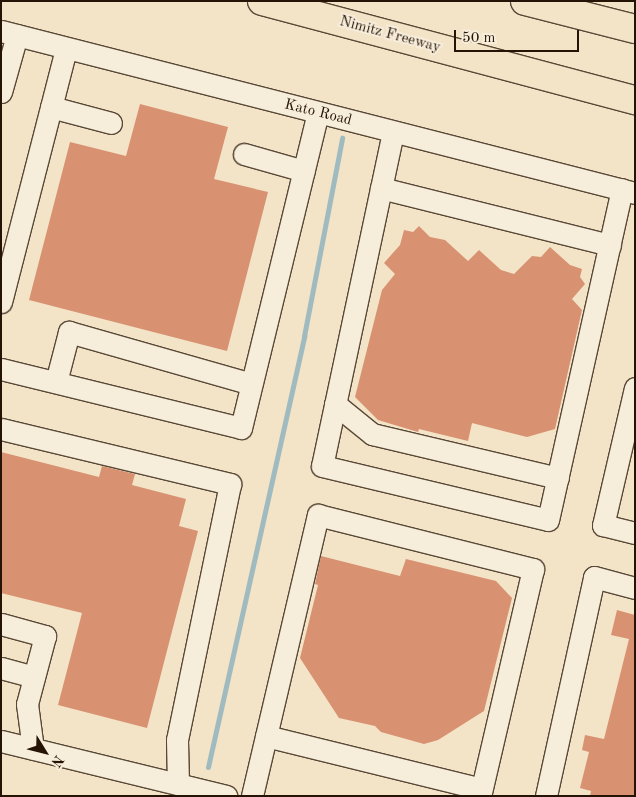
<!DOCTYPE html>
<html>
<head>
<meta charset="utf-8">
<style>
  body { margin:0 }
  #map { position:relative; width:636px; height:797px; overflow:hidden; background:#f3e3c7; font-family:"Old Standard TT",serif }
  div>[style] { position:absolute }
  .stream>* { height:5px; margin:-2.5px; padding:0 2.5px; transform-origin:2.5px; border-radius:2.5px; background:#a0bbbf }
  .building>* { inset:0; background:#d89272 }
  .roads { filter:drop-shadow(1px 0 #584836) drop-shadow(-1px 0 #584836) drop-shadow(0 1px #584836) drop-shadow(0 -1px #584836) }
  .minor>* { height:21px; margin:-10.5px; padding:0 10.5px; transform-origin:10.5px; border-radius:10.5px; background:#f7eddb }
  .highway>* { height:28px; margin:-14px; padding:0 14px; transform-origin:14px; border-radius:14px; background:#f3e3c7 }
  span { translate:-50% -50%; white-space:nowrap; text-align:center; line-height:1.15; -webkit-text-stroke:4px #f7eddb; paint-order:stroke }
  .street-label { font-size:15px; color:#251405 }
  .frame { position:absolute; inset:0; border:2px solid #251405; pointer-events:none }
  .north { position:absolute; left:20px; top:727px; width:50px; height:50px; -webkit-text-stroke:4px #f7eddb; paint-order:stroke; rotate:126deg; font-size:14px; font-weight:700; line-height:20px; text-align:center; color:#251405 }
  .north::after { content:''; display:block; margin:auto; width:18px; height:22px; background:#251405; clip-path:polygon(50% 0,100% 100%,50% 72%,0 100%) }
  .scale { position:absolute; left:454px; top:30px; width:125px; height:22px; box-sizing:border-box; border:2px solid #251405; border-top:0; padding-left:6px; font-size:15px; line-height:18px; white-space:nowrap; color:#251405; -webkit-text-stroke:4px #f7eddb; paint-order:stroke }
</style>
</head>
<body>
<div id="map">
  <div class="stream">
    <div style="left:208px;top:767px;width:442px;rotate:-77.4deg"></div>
    <div style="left:304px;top:336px;width:202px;rotate:-79.1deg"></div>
  </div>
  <div class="building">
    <div style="clip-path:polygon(140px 104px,228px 127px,214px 179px,268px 192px,227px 351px,29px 300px,70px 142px,126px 156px)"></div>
    <div style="clip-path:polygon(419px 226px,430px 237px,445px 240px,468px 261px,479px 250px,501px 270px,514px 274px,532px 256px,541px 257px,550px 247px,570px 265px,582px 269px,580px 277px,585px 284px,572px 299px,582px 310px,555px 429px,527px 437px,472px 423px,468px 441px,419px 429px,418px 432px,378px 420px,355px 397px,382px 290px,395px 274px,384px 263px,400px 245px,404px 230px,413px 232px)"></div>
    <div style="clip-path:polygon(1px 452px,99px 477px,102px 466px,135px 474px,132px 485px,186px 499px,179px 526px,198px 531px,147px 728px,58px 705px,82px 613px,1px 593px)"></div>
    <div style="clip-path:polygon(321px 556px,400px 576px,406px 559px,496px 581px,512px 598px,484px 711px,438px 740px,424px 744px,381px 732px,375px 726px,339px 718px,300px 658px,318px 585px,315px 584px)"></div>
    <div style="clip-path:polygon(617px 610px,635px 615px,635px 796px,590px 796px,591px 791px,580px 788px,589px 752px,582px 750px,585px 735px,604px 739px,629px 639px,611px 635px)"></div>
  </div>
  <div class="roads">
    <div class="minor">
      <div style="left:1px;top:31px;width:654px;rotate:14.33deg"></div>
      <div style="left:1px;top:92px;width:59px;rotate:-74.3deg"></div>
      <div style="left:51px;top:107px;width:62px;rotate:14.9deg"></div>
      <div style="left:393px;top:132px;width:341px;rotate:102deg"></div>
      <div style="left:322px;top:466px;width:232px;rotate:13.4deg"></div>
      <div style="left:548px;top:520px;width:339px;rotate:-77.4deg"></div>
      <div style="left:244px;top:154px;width:62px;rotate:15.8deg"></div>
      <div style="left:381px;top:188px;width:236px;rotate:14deg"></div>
      <div style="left:1px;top:302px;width:262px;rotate:-75.6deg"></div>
      <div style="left:1px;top:369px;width:247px;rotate:13.8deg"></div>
      <div style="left:241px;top:428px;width:324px;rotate:-76.3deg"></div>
      <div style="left:56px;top:382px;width:52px;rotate:-75.4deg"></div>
      <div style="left:69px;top:332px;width:189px;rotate:15.9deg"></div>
      <div style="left:635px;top:388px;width:141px;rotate:103.1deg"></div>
      <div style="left:603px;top:525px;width:33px;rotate:14deg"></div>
      <div style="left:335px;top:404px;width:48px;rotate:39deg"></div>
      <div style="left:372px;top:434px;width:191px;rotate:13.3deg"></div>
      <div style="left:1px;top:429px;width:236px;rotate:13.5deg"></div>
      <div style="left:230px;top:484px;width:261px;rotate:101.7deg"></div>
      <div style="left:177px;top:740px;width:44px;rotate:88.7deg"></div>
      <div style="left:1px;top:624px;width:46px;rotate:15.3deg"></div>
      <div style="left:45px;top:636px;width:70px;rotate:104.8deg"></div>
      <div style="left:27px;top:704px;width:45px;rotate:82.4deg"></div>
      <div style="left:1px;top:668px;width:34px;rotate:15deg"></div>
      <div style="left:266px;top:736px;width:221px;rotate:13.8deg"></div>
      <div style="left:1px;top:741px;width:232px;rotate:13.7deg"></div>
      <div style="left:252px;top:796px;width:289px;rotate:-76.8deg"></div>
      <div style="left:318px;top:515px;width:222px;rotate:14.1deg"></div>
      <div style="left:533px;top:569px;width:233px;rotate:103.1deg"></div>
      <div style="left:546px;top:796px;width:224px;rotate:-77.6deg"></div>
      <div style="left:594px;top:577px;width:42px;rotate:15deg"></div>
    </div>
    <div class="highway">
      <div style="left:262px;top:1px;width:386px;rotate:14.9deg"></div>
      <div style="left:525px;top:1px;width:114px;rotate:14.3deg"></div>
    </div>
  </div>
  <div class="street-label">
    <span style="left:390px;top:35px;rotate:15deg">Nimitz Freeway</span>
    <span style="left:318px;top:113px;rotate:14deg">Kato Road</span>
  </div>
  <div class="frame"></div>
  <div class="north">N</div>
  <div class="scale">50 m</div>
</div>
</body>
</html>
